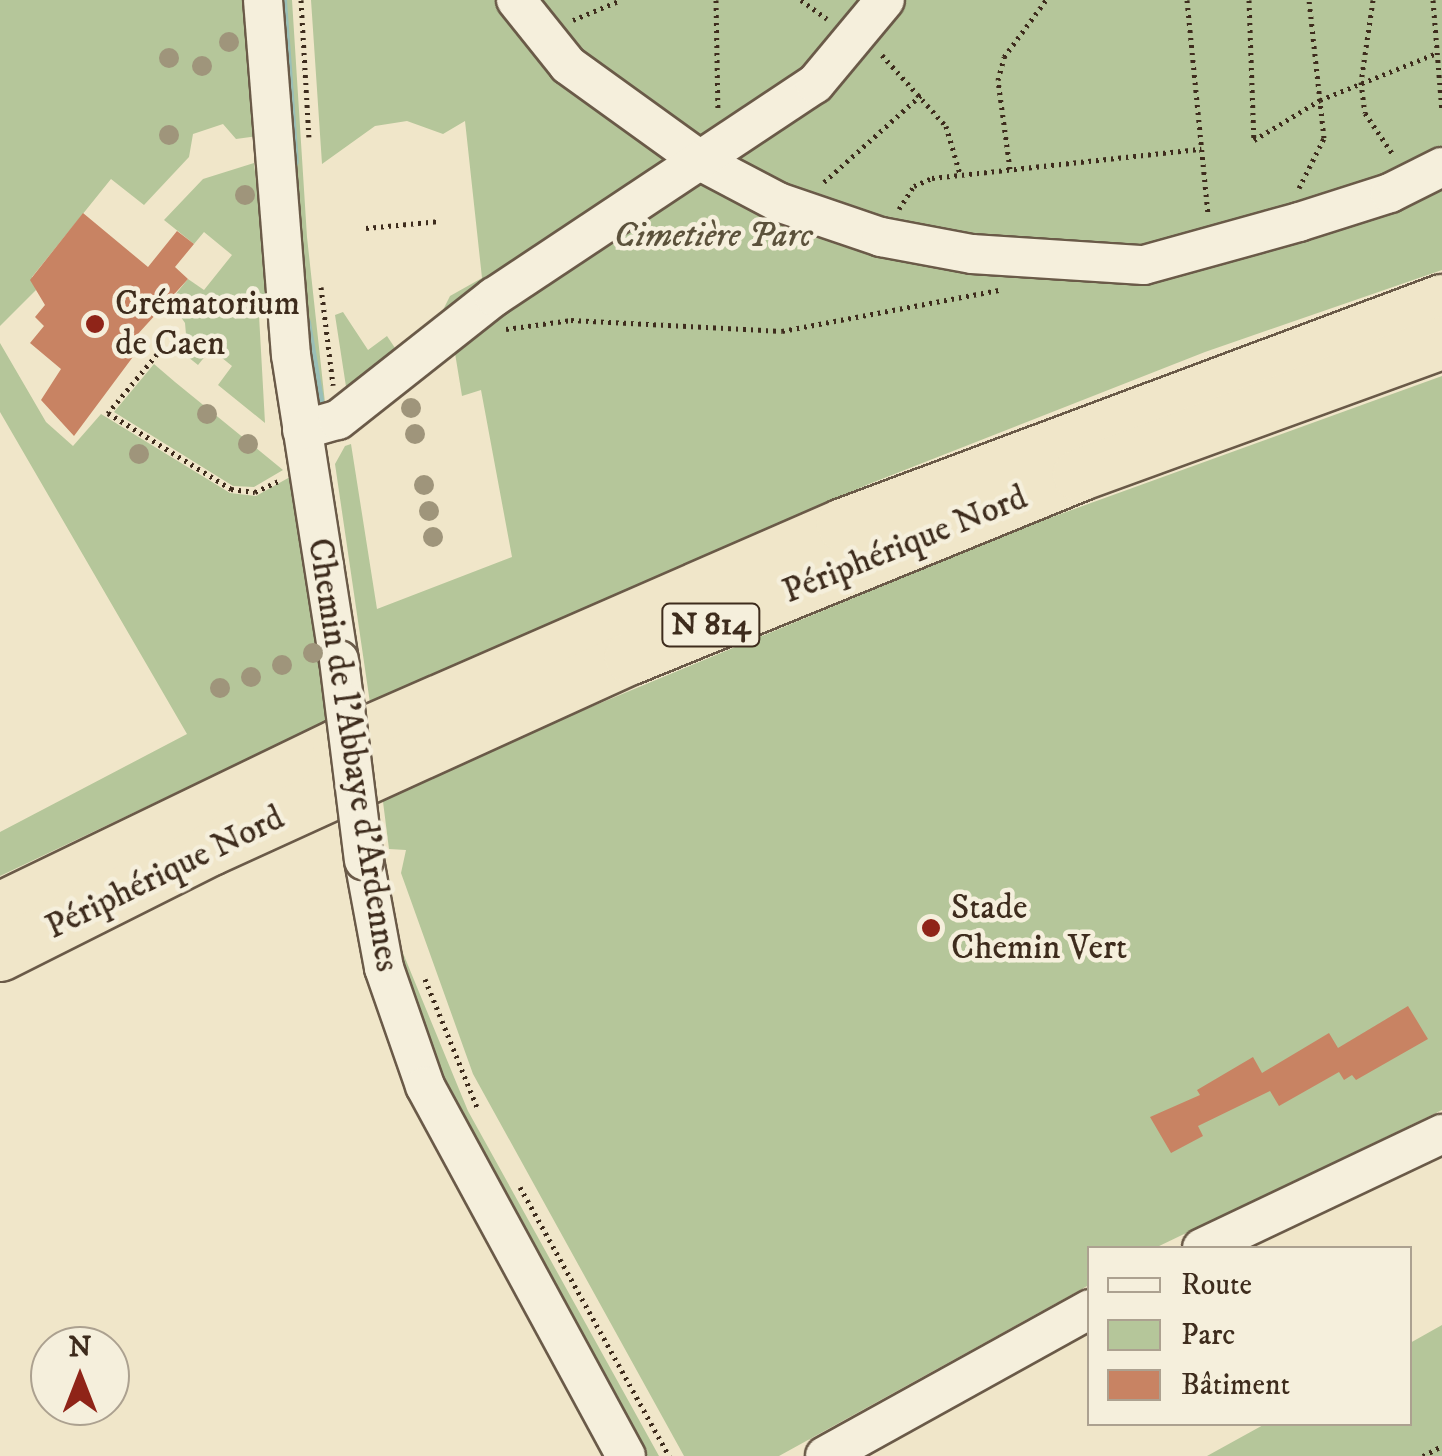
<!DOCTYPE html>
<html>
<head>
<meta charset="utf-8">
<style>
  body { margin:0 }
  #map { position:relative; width:1442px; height:1456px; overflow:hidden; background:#f0e6c9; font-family:"IM FELL DW Pica",serif }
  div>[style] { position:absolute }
  .green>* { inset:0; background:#b5c69a }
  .stream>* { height:9px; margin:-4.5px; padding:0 4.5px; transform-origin:4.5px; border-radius:4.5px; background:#9abfb7 }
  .building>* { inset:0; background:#c88363 }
  .path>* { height:5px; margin-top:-2.5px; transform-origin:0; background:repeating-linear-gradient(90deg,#3e2c1d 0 2.5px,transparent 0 7.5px) }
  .roads { filter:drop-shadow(2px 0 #6a5a48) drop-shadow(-2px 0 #6a5a48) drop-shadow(0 2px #6a5a48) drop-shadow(0 -2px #6a5a48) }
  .minor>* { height:38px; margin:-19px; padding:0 19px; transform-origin:19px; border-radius:19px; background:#f5efdc }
  .highway>* { height:52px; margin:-26px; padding:0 26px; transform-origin:26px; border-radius:26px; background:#f0e6c9 }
  .bridges { filter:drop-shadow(2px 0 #6a5a48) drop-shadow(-2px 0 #6a5a48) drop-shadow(0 2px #6a5a48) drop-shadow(0 -2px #6a5a48) }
  .minor-bridge>* { height:38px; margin:-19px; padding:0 19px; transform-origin:19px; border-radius:19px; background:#f5efdc }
  .trees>* { width:20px; height:20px; margin:-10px; border-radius:50%; background:#9f957b }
  .dots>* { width:28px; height:28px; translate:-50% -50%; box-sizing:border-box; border:5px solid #f5efdc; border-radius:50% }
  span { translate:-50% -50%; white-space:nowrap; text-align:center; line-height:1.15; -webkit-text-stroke:9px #f5efdc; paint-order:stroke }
  .shield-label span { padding:2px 8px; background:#f5efdc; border:2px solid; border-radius:8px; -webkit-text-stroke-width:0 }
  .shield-label { font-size:32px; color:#3e2c1d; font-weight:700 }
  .park-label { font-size:35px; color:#5c523c; font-style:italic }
  .poi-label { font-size:35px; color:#3e2c1d }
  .left { translate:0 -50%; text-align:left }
  .street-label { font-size:35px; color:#3e2c1d }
  .legend { position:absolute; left:1087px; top:1246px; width:325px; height:180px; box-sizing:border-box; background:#f5efdc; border:2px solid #aca190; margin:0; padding:12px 18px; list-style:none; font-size:30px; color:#3e2c1d }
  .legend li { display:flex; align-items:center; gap:20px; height:50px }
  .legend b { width:50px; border:2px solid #aca190 }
  .north { position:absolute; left:30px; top:1326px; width:100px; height:100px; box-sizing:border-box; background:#f5efdc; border:2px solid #aca190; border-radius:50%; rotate:0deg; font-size:28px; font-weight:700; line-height:40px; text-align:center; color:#3e2c1d }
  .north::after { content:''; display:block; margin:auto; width:35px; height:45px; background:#8f2418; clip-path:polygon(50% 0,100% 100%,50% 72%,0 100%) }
</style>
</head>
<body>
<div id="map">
  <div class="green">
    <div style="clip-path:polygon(0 0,249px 0,258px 136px,236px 139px,223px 124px,193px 134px,189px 157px,144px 205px,111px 179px,32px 277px,36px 290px,0 326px)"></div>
    <div style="clip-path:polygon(274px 0,292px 0,307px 237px,326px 412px,312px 406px)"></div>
    <div style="clip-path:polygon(311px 0,1442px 0,1442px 270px,1205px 352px,869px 484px,370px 703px,335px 464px,345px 446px,351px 444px,377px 609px,512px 557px,481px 390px,462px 396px,454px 347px,439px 318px,450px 296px,482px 278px,465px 121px,443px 134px,407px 121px,375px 126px,322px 164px)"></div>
    <div style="clip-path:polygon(254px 163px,271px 313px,259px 315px,265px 423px,218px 385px,232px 366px,211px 349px,198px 365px,188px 357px,185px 323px,170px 301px,188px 279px,204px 290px,232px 255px,204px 232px,194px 244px,164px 220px,203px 179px)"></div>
    <div style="clip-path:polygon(343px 312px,368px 350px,387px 336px,395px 348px,347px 393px,335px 315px)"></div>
    <div style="clip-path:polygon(0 343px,46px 422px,73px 446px,101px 414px,230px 493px,256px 496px,290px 477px,298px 485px,331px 719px,0 876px,0 832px,187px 734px,0 412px)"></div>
    <div style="clip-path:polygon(154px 364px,175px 382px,283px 470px,254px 487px,233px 486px,114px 412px)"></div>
    <div style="clip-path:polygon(1442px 376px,1442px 1110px,1155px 1248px,1090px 1248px,1089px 1285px,779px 1456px,684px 1456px,473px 1074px,401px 873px,406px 850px,389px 849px,382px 794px,1019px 529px)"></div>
    <div style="clip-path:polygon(398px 941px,468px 1111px,659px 1456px,643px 1456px,505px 1215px,405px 997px)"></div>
    <div style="clip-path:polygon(1442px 1325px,1442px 1456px,1207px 1456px,1265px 1424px,1410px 1424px,1410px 1343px)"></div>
  </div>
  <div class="stream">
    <div style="left:282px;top:0;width:162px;rotate:85.8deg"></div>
    <div style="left:306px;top:322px;width:79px;rotate:80.5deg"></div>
  </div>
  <div class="building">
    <div style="clip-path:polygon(83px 213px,148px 267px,177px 231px,194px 244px,175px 267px,188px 279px,137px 335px,144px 342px,74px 436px,41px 400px,61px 369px,30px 343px,44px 326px,35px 317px,45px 305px,30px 280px)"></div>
    <div style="clip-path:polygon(1408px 1006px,1428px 1039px,1356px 1080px,1352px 1075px,1344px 1080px,1339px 1072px,1279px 1106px,1270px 1091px,1198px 1126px,1203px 1136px,1171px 1153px,1150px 1117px,1200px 1095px,1197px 1090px,1253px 1057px,1262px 1073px,1329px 1033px,1338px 1048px)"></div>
  </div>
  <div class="path">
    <div style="left:301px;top:0;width:137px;rotate:86.7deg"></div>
    <div style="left:716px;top:0;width:112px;rotate:89deg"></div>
    <div style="left:801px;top:0;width:32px;rotate:36deg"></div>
    <div style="left:1187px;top:0;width:216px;rotate:84.4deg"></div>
    <div style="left:1249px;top:0;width:140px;rotate:88deg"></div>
    <div style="left:1254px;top:140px;width:77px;rotate:-31.2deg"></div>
    <div style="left:1320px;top:100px;width:126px;rotate:-21.9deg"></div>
    <div style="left:1373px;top:0;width:83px;rotate:98.3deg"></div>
    <div style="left:1361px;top:82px;width:31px;rotate:83deg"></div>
    <div style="left:1365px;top:113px;width:52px;rotate:56deg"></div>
    <div style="left:1433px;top:0;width:111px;rotate:85.4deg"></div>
    <div style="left:573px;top:20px;width:52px;rotate:-22.6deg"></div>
    <div style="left:882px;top:55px;width:96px;rotate:48deg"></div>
    <div style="left:946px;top:126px;width:50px;rotate:73.7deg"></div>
    <div style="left:1010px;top:169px;width:90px;rotate:-97.7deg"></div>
    <div style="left:998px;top:80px;width:24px;rotate:-75deg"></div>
    <div style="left:1004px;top:57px;width:71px;rotate:-53.6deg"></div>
    <div style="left:824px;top:182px;width:132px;rotate:-41.9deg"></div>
    <div style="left:1299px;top:188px;width:56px;rotate:-63.4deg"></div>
    <div style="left:1324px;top:138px;width:139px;rotate:-96.2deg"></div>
    <div style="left:899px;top:209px;width:27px;rotate:-57deg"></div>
    <div style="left:914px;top:186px;width:20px;rotate:-24deg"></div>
    <div style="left:932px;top:178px;width:271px;rotate:-6.2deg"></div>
    <div style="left:366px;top:228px;width:74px;rotate:-5.4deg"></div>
    <div style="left:321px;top:287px;width:99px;rotate:83deg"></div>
    <div style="left:506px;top:329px;width:66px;rotate:-7.9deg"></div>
    <div style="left:571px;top:320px;width:211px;rotate:3deg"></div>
    <div style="left:782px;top:331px;width:222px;rotate:-10.7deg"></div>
    <div style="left:157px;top:354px;width:77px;rotate:129.7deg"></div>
    <div style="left:108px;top:413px;width:145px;rotate:31.7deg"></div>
    <div style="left:231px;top:489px;width:24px;rotate:7deg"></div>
    <div style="left:255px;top:492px;width:26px;rotate:-25deg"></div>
    <div style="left:425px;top:979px;width:138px;rotate:67.9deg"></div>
    <div style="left:520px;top:1187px;width:308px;rotate:61deg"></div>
    <div style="left:1423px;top:1456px;width:21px;rotate:-28deg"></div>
  </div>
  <div class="roads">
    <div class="minor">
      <div style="left:263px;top:0;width:356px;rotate:85.5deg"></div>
      <div style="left:291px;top:355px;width:309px;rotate:81.1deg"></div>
      <div style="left:516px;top:0;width:83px;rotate:51.3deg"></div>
      <div style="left:568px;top:65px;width:168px;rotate:35.8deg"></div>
      <div style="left:704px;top:163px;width:84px;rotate:27.8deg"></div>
      <div style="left:778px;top:202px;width:109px;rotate:18.8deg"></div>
      <div style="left:881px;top:237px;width:93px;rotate:10.6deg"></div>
      <div style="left:972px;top:254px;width:172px;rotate:3.7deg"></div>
      <div style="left:1144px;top:265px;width:161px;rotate:-15.5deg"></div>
      <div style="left:1299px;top:222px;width:96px;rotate:-17.7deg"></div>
      <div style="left:1390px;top:193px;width:58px;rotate:-26.6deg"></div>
      <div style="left:302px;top:430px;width:37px;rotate:-16deg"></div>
      <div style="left:338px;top:420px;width:199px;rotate:-38.3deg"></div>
      <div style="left:494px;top:297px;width:385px;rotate:-33.6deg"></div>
      <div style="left:815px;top:84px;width:109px;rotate:-50.2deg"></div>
      <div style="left:364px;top:860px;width:110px;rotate:79.5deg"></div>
      <div style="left:384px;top:968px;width:125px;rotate:70.8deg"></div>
      <div style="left:425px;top:1086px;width:421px;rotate:61.5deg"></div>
      <div style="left:1202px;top:1248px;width:266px;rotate:-25.4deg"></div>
      <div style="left:825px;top:1456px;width:303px;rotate:-29deg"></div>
    </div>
    <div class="highway">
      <div style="left:0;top:909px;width:377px;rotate:-25.8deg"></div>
      <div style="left:339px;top:745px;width:550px;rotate:-23.58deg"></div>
      <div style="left:843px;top:525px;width:640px;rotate:-20.5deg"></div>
      <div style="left:0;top:955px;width:236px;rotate:-26.7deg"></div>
      <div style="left:211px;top:849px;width:461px;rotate:-24.5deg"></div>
      <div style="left:631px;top:658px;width:484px;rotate:-22.2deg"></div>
      <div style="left:1079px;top:475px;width:386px;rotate:-20deg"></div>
    </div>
  </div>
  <div class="bridges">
    <div class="minor-bridge">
      <div style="left:339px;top:660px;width:202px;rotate:82.9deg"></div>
    </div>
  </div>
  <div class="trees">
    <div style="left:229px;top:42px"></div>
    <div style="left:169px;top:58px"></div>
    <div style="left:202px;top:66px"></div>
    <div style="left:169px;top:135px"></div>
    <div style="left:245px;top:195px"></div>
    <div style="left:411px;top:408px"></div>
    <div style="left:207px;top:414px"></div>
    <div style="left:415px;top:434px"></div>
    <div style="left:248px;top:444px"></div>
    <div style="left:139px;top:454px"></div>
    <div style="left:424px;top:485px"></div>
    <div style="left:429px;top:511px"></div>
    <div style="left:433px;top:537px"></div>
    <div style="left:313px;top:653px"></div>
    <div style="left:282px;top:665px"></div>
    <div style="left:251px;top:677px"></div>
    <div style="left:220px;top:688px"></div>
  </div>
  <div class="dots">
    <div style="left:95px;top:324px;background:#8f2418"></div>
    <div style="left:931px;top:928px;background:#8f2418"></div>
  </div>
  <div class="shield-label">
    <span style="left:711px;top:625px">N 814</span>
  </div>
  <div class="park-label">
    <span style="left:713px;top:236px">Cimetière Parc</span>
  </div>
  <div class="poi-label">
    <span class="left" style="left:115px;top:324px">Crématorium<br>de Caen</span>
    <span class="left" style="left:951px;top:928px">Stade<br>Chemin Vert</span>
  </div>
  <div class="street-label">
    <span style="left:905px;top:545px;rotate:-22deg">Périphérique Nord</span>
    <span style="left:353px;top:755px;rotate:81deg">Chemin de l'Abbaye d'Ardennes</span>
    <span style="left:165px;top:873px;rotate:-26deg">Périphérique Nord</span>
  </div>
  <ul class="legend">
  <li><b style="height:12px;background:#f5efdc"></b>Route</li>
  <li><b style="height:28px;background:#b5c69a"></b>Parc</li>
  <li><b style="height:28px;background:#c88363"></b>Bâtiment</li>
  </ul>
  <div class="north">N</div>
</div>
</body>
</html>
